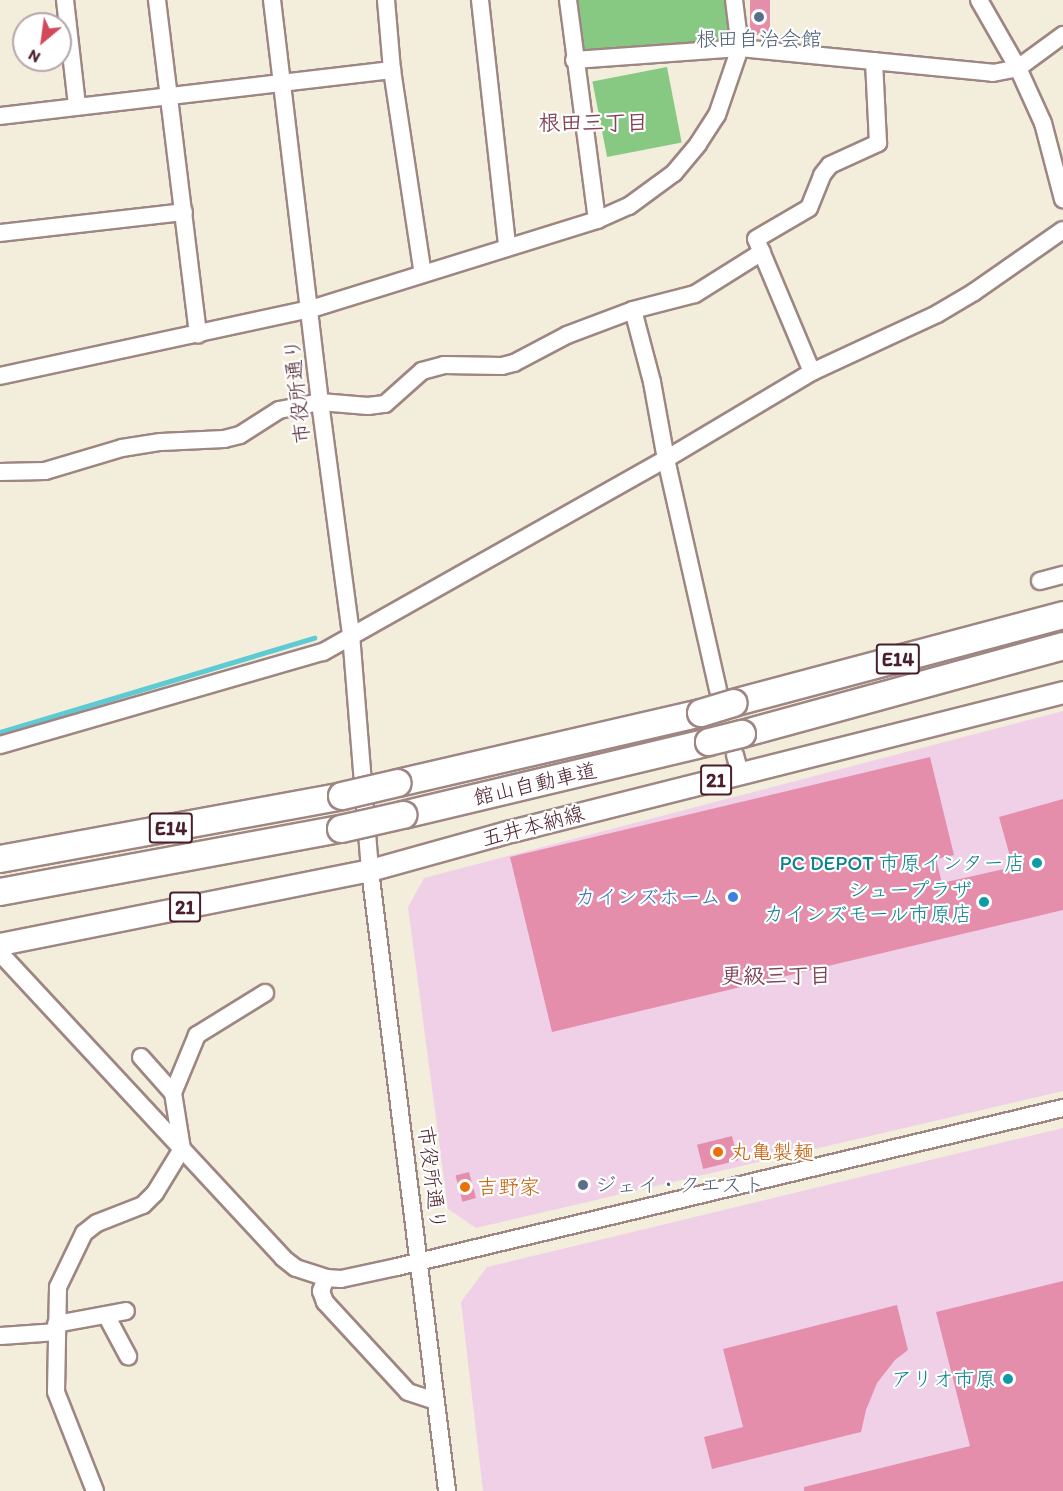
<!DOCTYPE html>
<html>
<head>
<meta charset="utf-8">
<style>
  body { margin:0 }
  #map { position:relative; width:1063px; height:1491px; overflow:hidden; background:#f3eedb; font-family:Itim,"Klee One",sans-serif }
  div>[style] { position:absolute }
  .built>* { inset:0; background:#efd0e7 }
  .green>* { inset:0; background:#87c982; transform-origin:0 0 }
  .stream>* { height:4.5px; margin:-2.25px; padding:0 2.25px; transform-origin:2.25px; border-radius:2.25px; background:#5ecad4 }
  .building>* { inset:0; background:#e48eac; transform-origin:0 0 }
  .roads { filter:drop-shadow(2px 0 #9e8683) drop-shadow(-2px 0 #9e8683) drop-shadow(0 2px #9e8683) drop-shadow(0 -2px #9e8683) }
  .minor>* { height:16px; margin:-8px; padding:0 8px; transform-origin:8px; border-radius:8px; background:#fff }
  .major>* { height:21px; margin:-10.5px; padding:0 10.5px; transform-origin:10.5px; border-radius:10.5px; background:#fff }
  .highway>* { height:26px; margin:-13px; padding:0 13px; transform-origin:13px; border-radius:13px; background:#fff }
  .bridges { filter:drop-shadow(2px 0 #9e8683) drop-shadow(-2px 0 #9e8683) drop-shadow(0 2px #9e8683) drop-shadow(0 -2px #9e8683) }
  .highway-bridge>* { height:26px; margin:-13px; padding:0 13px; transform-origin:13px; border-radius:13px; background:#fff }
  .dots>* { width:16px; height:16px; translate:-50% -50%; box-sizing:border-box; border:3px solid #fff; border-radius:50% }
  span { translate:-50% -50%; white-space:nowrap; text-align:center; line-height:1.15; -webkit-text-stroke:4.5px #fff; paint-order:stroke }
  .shield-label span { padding:2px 4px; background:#fff; border:2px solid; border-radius:4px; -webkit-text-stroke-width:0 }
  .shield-label { font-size:20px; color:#4a1f2b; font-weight:700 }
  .service-label { font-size:21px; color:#4e5e75 }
  .left { translate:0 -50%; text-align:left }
  .street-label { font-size:21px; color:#4a1f2b }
  .culture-label { font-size:21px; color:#0d838f }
  .right { translate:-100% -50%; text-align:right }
  .shop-label { font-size:21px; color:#366cbe }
  .food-label { font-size:21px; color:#c56008 }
  .neighbourhood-label { font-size:22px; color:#804658; font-weight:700 }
  .north { position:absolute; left:12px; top:12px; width:60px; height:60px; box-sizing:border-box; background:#fff; border:2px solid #b7a5aa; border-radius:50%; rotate:209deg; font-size:16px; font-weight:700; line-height:24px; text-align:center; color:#4a1f2b }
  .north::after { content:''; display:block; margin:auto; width:21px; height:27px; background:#d1495b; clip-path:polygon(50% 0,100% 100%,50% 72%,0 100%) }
</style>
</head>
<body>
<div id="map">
  <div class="built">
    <div style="clip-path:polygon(1063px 711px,1063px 1091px,476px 1228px,448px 1209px,408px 907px,424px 878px)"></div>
    <div style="clip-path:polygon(1063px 1128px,1063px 1491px,483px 1491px,461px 1302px,487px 1267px)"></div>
  </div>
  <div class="green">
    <div style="clip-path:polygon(575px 0,729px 0,734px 38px,729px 43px,587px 52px,581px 47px)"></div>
    <div style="left:667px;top:67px;width:77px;height:76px;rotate:79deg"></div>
  </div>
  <div class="stream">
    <div style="left:0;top:732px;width:328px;rotate:-16.7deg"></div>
  </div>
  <div class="building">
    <div style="left:750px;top:0;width:20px;height:35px"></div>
    <div style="clip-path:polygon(930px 757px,954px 855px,936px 859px,942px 883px,1013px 867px,999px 817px,1063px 799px,1063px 910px,552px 1032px,510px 857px)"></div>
    <div style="left:732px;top:1136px;width:25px;height:36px;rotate:76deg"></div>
    <div style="left:469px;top:1172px;width:27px;height:14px;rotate:75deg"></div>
    <div style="clip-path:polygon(1063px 1281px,1063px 1491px,804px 1491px,804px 1487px,970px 1446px,936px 1312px)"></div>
    <div style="clip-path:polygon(897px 1305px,908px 1350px,895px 1360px,877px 1383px,866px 1410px,861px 1432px,712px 1469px,704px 1437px,743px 1427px,723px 1349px)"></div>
  </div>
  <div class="roads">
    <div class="minor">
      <div style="left:65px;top:0;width:106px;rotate:83.5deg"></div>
      <div style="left:157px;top:0;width:337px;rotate:83deg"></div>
      <div style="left:272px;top:0;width:405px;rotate:83.2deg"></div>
      <div style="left:320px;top:402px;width:234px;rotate:82.4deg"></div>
      <div style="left:351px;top:634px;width:237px;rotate:85.4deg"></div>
      <div style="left:370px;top:870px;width:626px;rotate:82.93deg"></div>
      <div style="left:386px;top:0;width:70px;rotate:85.1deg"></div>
      <div style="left:392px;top:70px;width:206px;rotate:81.4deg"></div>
      <div style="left:480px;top:0;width:247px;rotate:83.7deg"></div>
      <div style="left:568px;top:0;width:222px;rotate:82.5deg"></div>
      <div style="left:979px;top:0;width:78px;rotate:60.2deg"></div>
      <div style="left:1018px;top:68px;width:60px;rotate:65.6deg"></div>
      <div style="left:1043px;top:123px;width:79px;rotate:75.3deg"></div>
      <div style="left:574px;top:60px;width:166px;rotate:-4.1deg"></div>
      <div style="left:740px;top:48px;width:254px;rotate:5.6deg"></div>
      <div style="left:993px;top:73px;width:25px;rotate:-11deg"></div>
      <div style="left:1018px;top:68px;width:56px;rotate:-36.3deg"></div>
      <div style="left:0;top:116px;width:395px;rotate:-6.7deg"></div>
      <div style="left:0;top:233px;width:185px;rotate:-6.5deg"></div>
      <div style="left:633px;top:310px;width:74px;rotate:75.2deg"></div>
      <div style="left:652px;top:382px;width:78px;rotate:79.7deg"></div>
      <div style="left:666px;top:459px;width:236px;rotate:77.3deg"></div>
      <div style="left:812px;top:372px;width:144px;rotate:-112.8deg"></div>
      <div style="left:756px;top:239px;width:61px;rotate:-30.3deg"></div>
      <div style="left:809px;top:208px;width:35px;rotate:-68deg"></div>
      <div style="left:822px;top:175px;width:13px;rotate:-51deg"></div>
      <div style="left:830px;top:165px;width:53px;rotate:-24.6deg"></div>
      <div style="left:878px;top:143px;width:82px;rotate:-92.8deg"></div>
      <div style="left:0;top:376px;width:318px;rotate:-12.2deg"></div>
      <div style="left:311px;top:309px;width:300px;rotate:-17.3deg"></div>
      <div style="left:597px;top:220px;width:35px;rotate:-24deg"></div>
      <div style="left:629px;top:206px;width:56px;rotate:-36.3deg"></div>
      <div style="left:674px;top:173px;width:38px;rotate:-50deg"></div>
      <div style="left:698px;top:144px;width:35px;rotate:-57deg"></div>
      <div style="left:717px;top:115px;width:71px;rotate:-71.1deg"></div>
      <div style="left:740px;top:48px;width:48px;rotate:-97.1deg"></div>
      <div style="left:0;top:472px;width:45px;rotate:-1.3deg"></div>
      <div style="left:45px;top:471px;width:80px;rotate:-16.6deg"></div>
      <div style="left:122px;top:448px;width:39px;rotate:-9deg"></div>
      <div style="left:161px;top:442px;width:63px;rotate:-2.7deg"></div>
      <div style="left:224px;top:439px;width:16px;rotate:-14deg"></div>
      <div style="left:240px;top:435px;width:46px;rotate:-32.7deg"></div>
      <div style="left:279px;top:410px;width:42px;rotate:-11deg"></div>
      <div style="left:320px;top:402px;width:48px;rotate:4.8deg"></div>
      <div style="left:368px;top:406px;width:17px;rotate:-7deg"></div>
      <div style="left:385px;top:404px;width:50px;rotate:-41.7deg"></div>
      <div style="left:422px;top:371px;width:23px;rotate:-15deg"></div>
      <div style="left:444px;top:365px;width:58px;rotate:1deg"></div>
      <div style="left:502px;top:366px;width:12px;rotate:-14deg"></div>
      <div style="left:514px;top:363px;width:60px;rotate:-27.8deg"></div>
      <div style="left:567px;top:335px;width:71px;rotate:-20.7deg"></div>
      <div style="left:633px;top:310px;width:64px;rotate:-14.5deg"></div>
      <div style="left:695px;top:294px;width:79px;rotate:-32.1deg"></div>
      <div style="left:1040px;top:581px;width:24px;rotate:-15deg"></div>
      <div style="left:0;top:745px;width:336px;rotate:-16.1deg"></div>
      <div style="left:323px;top:652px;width:394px;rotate:-29.4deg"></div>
      <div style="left:666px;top:459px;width:170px;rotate:-30.8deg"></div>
      <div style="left:812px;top:372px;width:138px;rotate:-24.9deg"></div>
      <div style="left:937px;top:314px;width:43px;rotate:-30.7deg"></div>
      <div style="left:974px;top:292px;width:108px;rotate:-34.9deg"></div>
      <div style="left:735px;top:755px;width:20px;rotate:75deg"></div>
      <div style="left:0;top:953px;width:416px;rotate:47.1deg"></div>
      <div style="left:283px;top:1258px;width:16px;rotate:38deg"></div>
      <div style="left:296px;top:1268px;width:32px;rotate:18deg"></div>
      <div style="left:326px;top:1278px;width:15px;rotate:4deg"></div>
      <div style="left:341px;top:1279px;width:57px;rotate:-12.1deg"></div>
      <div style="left:397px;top:1267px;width:685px;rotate:-13.43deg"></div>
      <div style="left:141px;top:1057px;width:48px;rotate:48.4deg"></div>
      <div style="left:326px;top:1278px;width:14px;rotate:111deg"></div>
      <div style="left:321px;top:1291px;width:12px;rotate:70deg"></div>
      <div style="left:325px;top:1302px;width:122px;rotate:47.3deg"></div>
      <div style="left:408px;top:1392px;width:28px;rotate:18deg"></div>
      <div style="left:106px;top:1315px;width:47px;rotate:61.8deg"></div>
      <div style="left:56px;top:1324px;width:71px;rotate:-10.5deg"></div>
      <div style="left:1px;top:1336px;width:56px;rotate:-4.1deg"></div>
      <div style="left:95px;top:1491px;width:106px;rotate:-111.5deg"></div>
      <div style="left:56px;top:1392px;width:105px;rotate:-88.9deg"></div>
      <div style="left:58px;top:1287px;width:60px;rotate:-64.3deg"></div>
      <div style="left:84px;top:1233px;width:16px;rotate:-38deg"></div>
      <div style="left:97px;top:1223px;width:49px;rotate:-21.4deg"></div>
      <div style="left:143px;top:1205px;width:17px;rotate:-45deg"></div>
      <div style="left:155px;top:1193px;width:52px;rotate:-58.5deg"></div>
      <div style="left:182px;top:1149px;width:57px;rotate:-99.1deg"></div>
      <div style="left:173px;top:1093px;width:63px;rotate:-67.5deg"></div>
      <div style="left:197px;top:1035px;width:80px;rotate:-31.7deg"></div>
    </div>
    <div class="major">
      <div style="left:0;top:944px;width:377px;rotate:-11.3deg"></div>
      <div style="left:370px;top:870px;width:146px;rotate:-15.5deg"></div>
      <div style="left:511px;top:831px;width:569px;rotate:-14.13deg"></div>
    </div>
    <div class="highway">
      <div style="left:733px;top:703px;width:342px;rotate:-14.9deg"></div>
      <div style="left:742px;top:734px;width:333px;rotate:-15.3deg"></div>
      <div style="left:398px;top:783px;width:311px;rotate:-13deg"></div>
      <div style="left:403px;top:815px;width:315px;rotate:-13.4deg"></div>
      <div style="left:0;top:859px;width:348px;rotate:-10.4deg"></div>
      <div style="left:0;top:892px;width:347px;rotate:-10.5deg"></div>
    </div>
  </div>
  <div class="bridges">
    <div class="highway-bridge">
      <div style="left:701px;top:713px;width:34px;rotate:-17deg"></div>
      <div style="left:709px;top:742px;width:34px;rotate:-14deg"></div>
      <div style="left:342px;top:796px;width:57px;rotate:-13.1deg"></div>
      <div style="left:341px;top:829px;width:64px;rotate:-12.7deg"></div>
    </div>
  </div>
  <div class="dots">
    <div style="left:759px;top:17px;background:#5c6f8a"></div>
    <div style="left:1037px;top:863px;background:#0f9aa8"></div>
    <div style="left:733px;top:897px;background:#3f7fe0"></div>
    <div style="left:984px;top:902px;background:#0f9aa8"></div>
    <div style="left:718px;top:1152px;background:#e8710a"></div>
    <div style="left:583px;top:1185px;background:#5c6f8a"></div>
    <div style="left:465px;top:1187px;background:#e8710a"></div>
    <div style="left:1008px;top:1379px;background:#0f9aa8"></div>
  </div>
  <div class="shield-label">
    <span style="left:898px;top:659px">E14</span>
    <span style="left:716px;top:780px">21</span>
    <span style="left:171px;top:828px">E14</span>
    <span style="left:185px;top:907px">21</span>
  </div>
  <div class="service-label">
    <span style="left:759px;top:39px">根田自治会館</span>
    <span class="left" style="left:595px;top:1185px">ジェイ・クエスト</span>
  </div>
  <div class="street-label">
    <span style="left:297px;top:391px;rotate:-96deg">市役所通り</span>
    <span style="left:535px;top:784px;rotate:-13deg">館山自動車道</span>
    <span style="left:533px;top:826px;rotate:-15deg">五井本納線</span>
    <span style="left:432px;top:1178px;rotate:83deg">市役所通り</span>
  </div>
  <div class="culture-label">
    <span class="right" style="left:1025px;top:863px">PC DEPOT 市原インター店</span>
    <span class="right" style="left:972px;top:902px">シュープラザ<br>カインズモール市原店</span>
    <span class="right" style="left:996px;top:1379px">アリオ市原</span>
  </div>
  <div class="shop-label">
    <span class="right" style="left:721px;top:897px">カインズホーム</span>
  </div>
  <div class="food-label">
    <span class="left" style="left:730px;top:1152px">丸亀製麺</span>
    <span class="left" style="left:477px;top:1187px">吉野家</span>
  </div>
  <div class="neighbourhood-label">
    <span style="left:593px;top:123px">根田三丁目</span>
    <span style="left:776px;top:976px">更級三丁目</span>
  </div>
  <div class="north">N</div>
</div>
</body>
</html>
